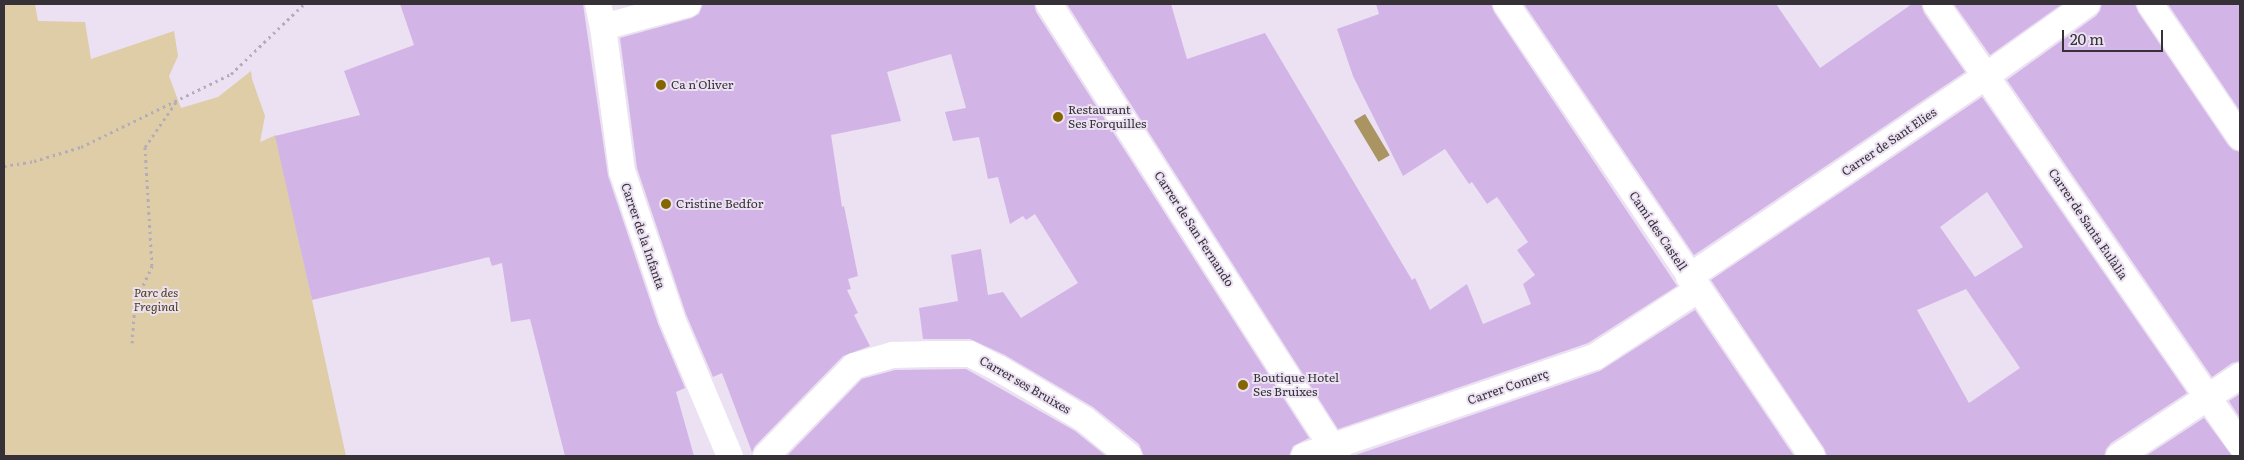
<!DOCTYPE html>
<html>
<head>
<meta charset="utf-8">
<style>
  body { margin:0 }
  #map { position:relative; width:2244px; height:460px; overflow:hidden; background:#ebe1f2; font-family:Literata,serif }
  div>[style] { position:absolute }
  .green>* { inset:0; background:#decda6 }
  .water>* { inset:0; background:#aa9461; transform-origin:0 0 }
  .building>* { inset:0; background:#d2b5e6 }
  .path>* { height:3px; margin-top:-1.5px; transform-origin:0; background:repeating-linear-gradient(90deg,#b4acba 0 2.5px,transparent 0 6.5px) }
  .street>* { height:26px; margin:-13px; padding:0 13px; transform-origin:13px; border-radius:13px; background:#fff }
  .dots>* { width:14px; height:14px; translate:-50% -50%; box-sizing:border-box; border:2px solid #ebe1f2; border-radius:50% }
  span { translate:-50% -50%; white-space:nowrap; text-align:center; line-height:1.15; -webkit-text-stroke:4px #ebe1f2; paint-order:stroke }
  .poi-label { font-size:12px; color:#353137 }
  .left { translate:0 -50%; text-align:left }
  .street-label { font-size:12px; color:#353137 }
  .park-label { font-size:12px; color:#4d3c12; font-style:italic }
  .frame { position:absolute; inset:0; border:5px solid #353137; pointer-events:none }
  .scale { position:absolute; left:2062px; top:30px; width:101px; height:22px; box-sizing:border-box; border:2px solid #353137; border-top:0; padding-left:6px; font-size:15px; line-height:18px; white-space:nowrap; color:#353137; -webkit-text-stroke:4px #ebe1f2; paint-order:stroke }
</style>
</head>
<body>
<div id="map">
  <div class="green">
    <div style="clip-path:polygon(4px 4px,35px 4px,38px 21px,85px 22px,91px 59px,174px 31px,178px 56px,169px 76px,181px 108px,218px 97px,251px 71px,252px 79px,265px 116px,260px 142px,276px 135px,346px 456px,4px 456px)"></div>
  </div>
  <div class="water">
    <div style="left:1365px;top:114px;width:48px;height:13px;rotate:59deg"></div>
  </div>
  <div class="building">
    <div style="clip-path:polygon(400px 4px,583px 4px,608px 176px,658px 324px,685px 388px,676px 392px,694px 456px,565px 456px,530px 319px,511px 322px,502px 263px,492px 266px,489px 257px,312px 300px,275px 136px,360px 115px,344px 71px,414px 45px)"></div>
    <div style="clip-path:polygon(703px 4px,1034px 4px,1036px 12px,1309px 438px,1293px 446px,1289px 456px,1144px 456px,1139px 444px,1093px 407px,1005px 355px,970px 339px,923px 339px,919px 308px,958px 301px,951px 255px,981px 249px,988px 295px,1003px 292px,1021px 318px,1078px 283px,1035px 214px,1026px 220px,1023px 216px,1010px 224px,998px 177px,988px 179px,979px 137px,953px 141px,945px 112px,966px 108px,951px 54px,887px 72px,901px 121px,831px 135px,842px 207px,844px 206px,858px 276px,848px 279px,851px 289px,847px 290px,858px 313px,854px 315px,870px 346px,843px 356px,755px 446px,752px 452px,722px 373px,713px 377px,686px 314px,637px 168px,620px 38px,692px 18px,699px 14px)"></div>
    <div style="clip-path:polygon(1067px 4px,1171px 4px,1187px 59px,1265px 33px,1412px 280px,1415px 278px,1430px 310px,1467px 284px,1483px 324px,1531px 304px,1523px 284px,1535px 275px,1517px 250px,1528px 242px,1497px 197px,1487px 204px,1472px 182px,1469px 184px,1445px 149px,1403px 176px,1353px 76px,1337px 29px,1379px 14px,1376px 4px,1491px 4px,1494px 12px,1677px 286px,1588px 343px,1338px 429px)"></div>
    <div style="clip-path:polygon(1524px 4px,1776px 4px,1820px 68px,1912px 4px,1921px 4px,1924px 13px,1965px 72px,1694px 255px)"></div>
    <div style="clip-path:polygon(1954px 4px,2062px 4px,1990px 55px)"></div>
    <div style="clip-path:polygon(2102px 4px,2135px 4px,2138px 12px,2228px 145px,2233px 150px,2240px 152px,2240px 361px,2232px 363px,2212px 377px,2007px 80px,2096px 16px,2100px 11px)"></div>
    <div style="clip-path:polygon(2168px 4px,2240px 4px,2240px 111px)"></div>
    <div style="clip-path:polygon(evenodd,1982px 97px,2187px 393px,2111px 443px,2106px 449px,2104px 456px,1827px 456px,1824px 448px,1711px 280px,1982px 97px,1987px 192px,2023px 247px,1975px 277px,1940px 227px,1987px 192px,1982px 97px,1966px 289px,2020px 368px,1969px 403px,1917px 310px,1966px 289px)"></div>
    <div style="clip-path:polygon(1695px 310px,1794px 456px,1353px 456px,1600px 371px)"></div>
    <div style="clip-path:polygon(966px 369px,1075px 431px,1106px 456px,787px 456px,862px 379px,895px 370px)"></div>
    <div style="clip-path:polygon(2240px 394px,2240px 418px,2229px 401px)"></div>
    <div style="clip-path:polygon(2204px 418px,2232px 456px,2146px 456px)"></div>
  </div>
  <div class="path">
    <div style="left:4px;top:166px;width:30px;rotate:-9deg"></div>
    <div style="left:34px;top:161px;width:49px;rotate:-16.6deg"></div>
    <div style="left:81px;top:147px;width:167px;rotate:-26deg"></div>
    <div style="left:231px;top:74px;width:101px;rotate:-43.8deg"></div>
    <div style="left:132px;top:343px;width:40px;rotate:-85.7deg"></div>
    <div style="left:135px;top:303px;width:41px;rotate:-65.3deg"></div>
    <div style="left:152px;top:266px;width:119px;rotate:-93.4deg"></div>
    <div style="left:145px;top:147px;width:55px;rotate:-55.4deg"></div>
  </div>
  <div class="street">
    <div style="left:598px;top:4px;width:24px;rotate:78deg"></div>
    <div style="left:603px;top:27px;width:145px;rotate:82.5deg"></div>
    <div style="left:622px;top:171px;width:156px;rotate:71.3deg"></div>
    <div style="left:672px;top:319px;width:149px;rotate:67.1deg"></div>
    <div style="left:1049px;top:4px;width:536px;rotate:57.41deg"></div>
    <div style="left:1506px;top:4px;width:546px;rotate:55.9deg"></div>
    <div style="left:1936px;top:4px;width:535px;rotate:55.36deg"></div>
    <div style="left:2150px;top:4px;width:161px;rotate:55.9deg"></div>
    <div style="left:603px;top:27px;width:88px;rotate:-15.1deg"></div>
    <div style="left:1689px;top:277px;width:359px;rotate:-34.1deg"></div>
    <div style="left:1986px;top:76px;width:124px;rotate:-35.5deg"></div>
    <div style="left:766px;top:456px;width:126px;rotate:-45.6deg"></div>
    <div style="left:854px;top:366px;width:41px;rotate:-15.8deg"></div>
    <div style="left:893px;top:355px;width:40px;rotate:-1.4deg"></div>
    <div style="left:933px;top:354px;width:37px"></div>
    <div style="left:970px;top:354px;width:31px;rotate:27deg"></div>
    <div style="left:998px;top:368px;width:100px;rotate:30.7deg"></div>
    <div style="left:1084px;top:419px;width:58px;rotate:39.4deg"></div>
    <div style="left:1304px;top:456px;width:307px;rotate:-18.8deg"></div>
    <div style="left:1595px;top:357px;width:124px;rotate:-33.2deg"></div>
    <div style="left:2119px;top:456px;width:145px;rotate:-33.5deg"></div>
  </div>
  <div class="dots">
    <div style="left:661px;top:85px;background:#856500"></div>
    <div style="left:1058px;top:117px;background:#856500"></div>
    <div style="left:666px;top:204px;background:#856500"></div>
    <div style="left:1243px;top:385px;background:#856500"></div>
  </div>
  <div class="poi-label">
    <span class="left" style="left:671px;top:85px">Ca n'Oliver</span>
    <span class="left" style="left:1068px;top:117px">Restaurant<br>Ses Forquilles</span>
    <span class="left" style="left:676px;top:204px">Cristine Bedfor</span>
    <span class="left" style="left:1253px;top:385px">Boutique Hotel<br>Ses Bruixes</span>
  </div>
  <div class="street-label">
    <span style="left:1889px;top:142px;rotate:-34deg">Carrer de Sant Elies</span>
    <span style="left:2088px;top:224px;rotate:56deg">Carrer de Santa Eulàlia</span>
    <span style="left:1194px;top:229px;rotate:57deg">Carrer de San Fernando</span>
    <span style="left:1658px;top:231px;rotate:56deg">Camí des Castell</span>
    <span style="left:643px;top:236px;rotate:71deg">Carrer de la Infanta</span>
    <span style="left:1025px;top:385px;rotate:30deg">Carrer ses Bruixes</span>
    <span style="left:1508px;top:387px;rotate:-19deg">Carrer Comerç</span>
  </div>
  <div class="park-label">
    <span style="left:156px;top:300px">Parc des<br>Freginal</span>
  </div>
  <div class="frame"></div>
  <div class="scale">20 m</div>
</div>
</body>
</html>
